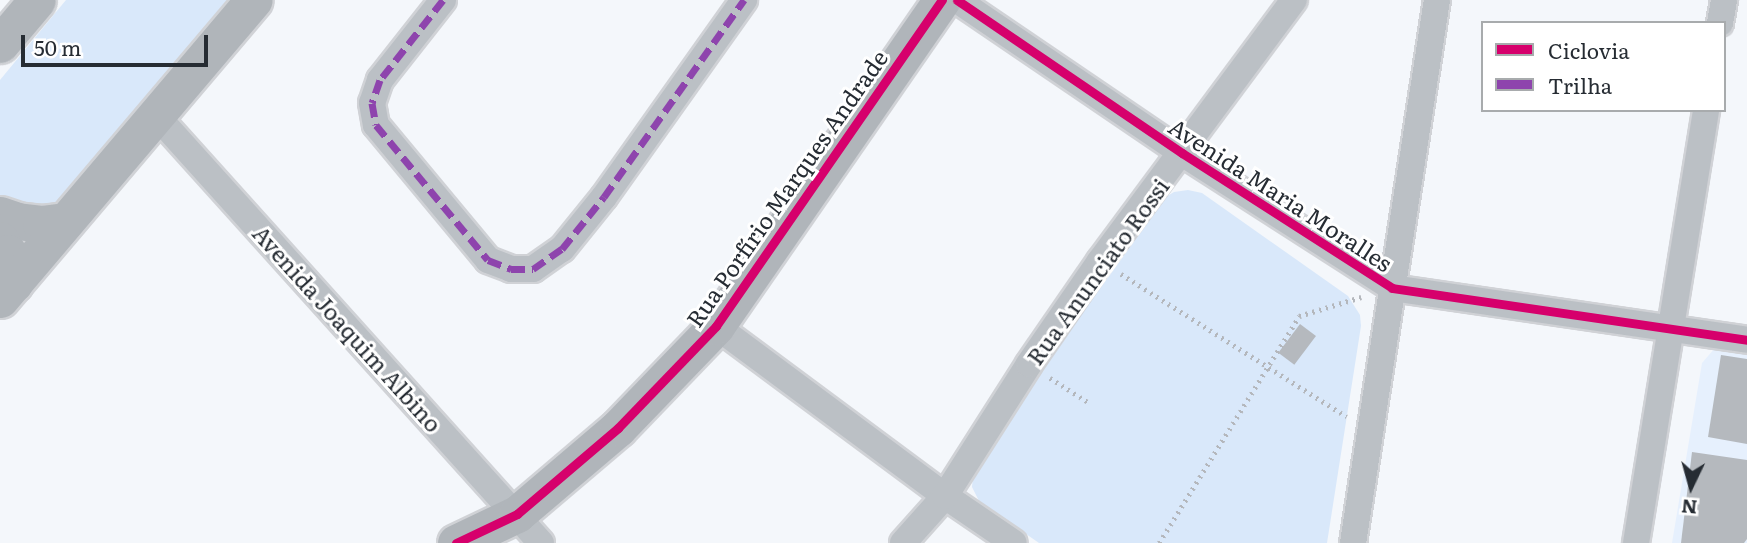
<!DOCTYPE html>
<html>
<head>
<meta charset="utf-8">
<style>
  body { margin:0 }
  #map { position:relative; width:1747px; height:543px; overflow:hidden; background:#f4f7fb; font-family:Literata,serif }
  div>[style] { position:absolute }
  .built>* { inset:0; background:#e6f0fd }
  .green>* { inset:0; background:#d9e8fa }
  .building>* { inset:0; background:#b5b9be; transform-origin:0 0 }
  .path>* { height:4.5px; margin-top:-2.25px; transform-origin:0; background:repeating-linear-gradient(90deg,#b4b7bc 0 2px,transparent 0 7px) }
  .roads { filter:drop-shadow(2px 0 #d0d2d6) drop-shadow(-2px 0 #d0d2d6) drop-shadow(0 2px #d0d2d6) drop-shadow(0 -2px #d0d2d6) }
  .street>* { height:26px; margin:-13px; padding:0 13px; transform-origin:13px; border-radius:13px; background:#bbc0c5 }
  .secondary>* { height:37px; margin:-18.5px; padding:0 18.5px; transform-origin:18.5px; border-radius:18.5px; background:#b0b5ba }
  .quiet>* { height:7px; margin-top:-3.5px; transform-origin:0; background:repeating-linear-gradient(90deg,#8e44ad 0 14px,transparent 0 21px) }
  .cycleway>* { height:9px; margin:-4.5px; padding:0 4.5px; transform-origin:4.5px; border-radius:4.5px; background:#d6006c }
  span { translate:-50% -50%; white-space:nowrap; text-align:center; line-height:1.15; -webkit-text-stroke:6px #fff; paint-order:stroke }
  .street-label { font-size:23px; color:#262c33 }
  .legend { position:absolute; left:1481px; top:21px; width:245px; height:91px; box-sizing:border-box; background:#fff; border:2px solid #a8abad; margin:0; padding:9px 12px; list-style:none; font-size:21px; color:#262c33 }
  .legend li { display:flex; align-items:center; gap:14px; height:35px }
  .legend b { width:35px; border:2px solid #a8abad }
  .north { position:absolute; left:1656px; top:452px; width:70px; height:70px; -webkit-text-stroke:5px #fff; paint-order:stroke; rotate:185deg; font-size:19px; font-weight:700; line-height:28px; text-align:center; color:#262c33 }
  .north::after { content:''; display:block; margin:auto; width:24px; height:32px; background:#262c33; clip-path:polygon(50% 0,100% 100%,50% 72%,0 100%) }
  .scale { position:absolute; left:21px; top:35px; width:187px; height:32px; box-sizing:border-box; border:4px solid #262c33; border-top:0; padding-left:9px; font-size:21px; line-height:24px; white-space:nowrap; color:#262c33; -webkit-text-stroke:5px #fff; paint-order:stroke }
</style>
</head>
<body>
<div id="map">
  <div class="built">
    <div style="clip-path:polygon(1715px 348px,1747px 353px,1747px 543px,1672px 543px,1702px 363px)"></div>
  </div>
  <div class="green">
    <div style="clip-path:polygon(66px 0,238px 0,53px 214px,0 197px,0 80px)"></div>
    <div style="clip-path:polygon(1188px 190px,1202px 193px,1348px 296px,1360px 315px,1361px 326px,1327px 543px,1039px 543px,979px 501px,972px 487px,974px 465px,1156px 203px,1174px 192px)"></div>
  </div>
  <div class="building">
    <div style="left:1300px;top:324px;width:20px;height:36px;rotate:37deg"></div>
    <div style="clip-path:polygon(1721px 355px,1747px 359px,1747px 444px,1708px 437px)"></div>
    <div style="clip-path:polygon(1692px 452px,1747px 460px,1747px 539px,1744px 543px,1681px 543px)"></div>
  </div>
  <div class="path">
    <div style="left:1121px;top:274px;width:267px;rotate:32.3deg"></div>
    <div style="left:1050px;top:378px;width:45px;rotate:32.3deg"></div>
    <div style="left:1159px;top:543px;width:267px;rotate:-58.3deg"></div>
    <div style="left:1299px;top:316px;width:65px;rotate:-17deg"></div>
  </div>
  <div class="roads">
    <div class="street">
      <div style="left:443px;top:0;width:102px;rotate:128.2deg"></div>
      <div style="left:380px;top:80px;width:24px;rotate:109deg"></div>
      <div style="left:372px;top:103px;width:22px;rotate:80deg"></div>
      <div style="left:376px;top:125px;width:175px;rotate:50.3deg"></div>
      <div style="left:488px;top:260px;width:25px;rotate:21deg"></div>
      <div style="left:511px;top:269px;width:22px"></div>
      <div style="left:533px;top:269px;width:35px;rotate:-35deg"></div>
      <div style="left:562px;top:249px;width:67px;rotate:-51.1deg"></div>
      <div style="left:604px;top:197px;width:242px;rotate:-54.6deg"></div>
      <div style="left:957px;top:0;width:272px;rotate:34.2deg"></div>
      <div style="left:1182px;top:153px;width:250px;rotate:32.7deg"></div>
      <div style="left:1392px;top:288px;width:359px;rotate:8.3deg"></div>
      <div style="left:1720px;top:23px;width:23px;rotate:-80deg"></div>
      <div style="left:155px;top:114px;width:577px;rotate:48.02deg"></div>
      <div style="left:716px;top:326px;width:285px;rotate:36.6deg"></div>
      <div style="left:945px;top:496px;width:83px;rotate:34.3deg"></div>
      <div style="left:903px;top:543px;width:63px;rotate:-48.2deg"></div>
      <div style="left:945px;top:496px;width:156px;rotate:-57.5deg"></div>
      <div style="left:1029px;top:364px;width:125px;rotate:-55.4deg"></div>
      <div style="left:1100px;top:261px;width:325px;rotate:-53.4deg"></div>
      <div style="left:1353px;top:543px;width:549px;rotate:-81.21deg"></div>
      <div style="left:1636px;top:543px;width:439px;rotate:-80.8deg"></div>
    </div>
    <div class="secondary">
      <div style="left:0;top:44px;width:57px;rotate:-49.9deg"></div>
      <div style="left:0;top:215px;width:18px;rotate:19deg"></div>
      <div style="left:17px;top:221px;width:24px;rotate:7deg"></div>
      <div style="left:41px;top:224px;width:24px;rotate:-7deg"></div>
      <div style="left:0;top:240px;width:15px;rotate:58deg"></div>
      <div style="left:8px;top:253px;width:31px;rotate:79deg"></div>
      <div style="left:0;top:299px;width:392px;rotate:-49.7deg"></div>
      <div style="left:456px;top:543px;width:68px;rotate:-25.4deg"></div>
      <div style="left:517px;top:514px;width:133px;rotate:-40.4deg"></div>
      <div style="left:618px;top:428px;width:141px;rotate:-46.1deg"></div>
      <div style="left:716px;top:326px;width:397px;rotate:-55.3deg"></div>
    </div>
  </div>
  <div class="quiet">
    <div style="left:443px;top:0;width:102px;rotate:128.2deg"></div>
    <div style="left:380px;top:80px;width:24px;rotate:109deg"></div>
    <div style="left:372px;top:103px;width:22px;rotate:80deg"></div>
    <div style="left:376px;top:125px;width:175px;rotate:50.3deg"></div>
    <div style="left:488px;top:260px;width:25px;rotate:21deg"></div>
    <div style="left:511px;top:269px;width:22px"></div>
    <div style="left:533px;top:269px;width:35px;rotate:-35deg"></div>
    <div style="left:562px;top:249px;width:67px;rotate:-51.1deg"></div>
    <div style="left:604px;top:197px;width:242px;rotate:-54.6deg"></div>
  </div>
  <div class="cycleway">
    <div style="left:957px;top:0;width:272px;rotate:34.2deg"></div>
    <div style="left:1182px;top:153px;width:250px;rotate:32.7deg"></div>
    <div style="left:1392px;top:288px;width:359px;rotate:8.3deg"></div>
    <div style="left:456px;top:543px;width:68px;rotate:-25.4deg"></div>
    <div style="left:517px;top:514px;width:133px;rotate:-40.4deg"></div>
    <div style="left:618px;top:428px;width:141px;rotate:-46.1deg"></div>
    <div style="left:716px;top:326px;width:397px;rotate:-55.3deg"></div>
  </div>
  <div class="street-label">
    <span style="left:786px;top:188px;rotate:-55deg">Rua Porfírio Marques Andrade</span>
    <span style="left:1281px;top:194px;rotate:33deg">Avenida Maria Moralles</span>
    <span style="left:1097px;top:271px;rotate:-54deg">Rua Anunciato Rossi</span>
    <span style="left:348px;top:328px;rotate:48deg">Avenida Joaquim Albino</span>
  </div>
  <ul class="legend">
  <li><b style="height:9px;background:#d6006c"></b>Ciclovia</li>
  <li><b style="height:9px;background:#8e44ad"></b>Trilha</li>
  </ul>
  <div class="north">N</div>
  <div class="scale">50 m</div>
</div>
</body>
</html>
